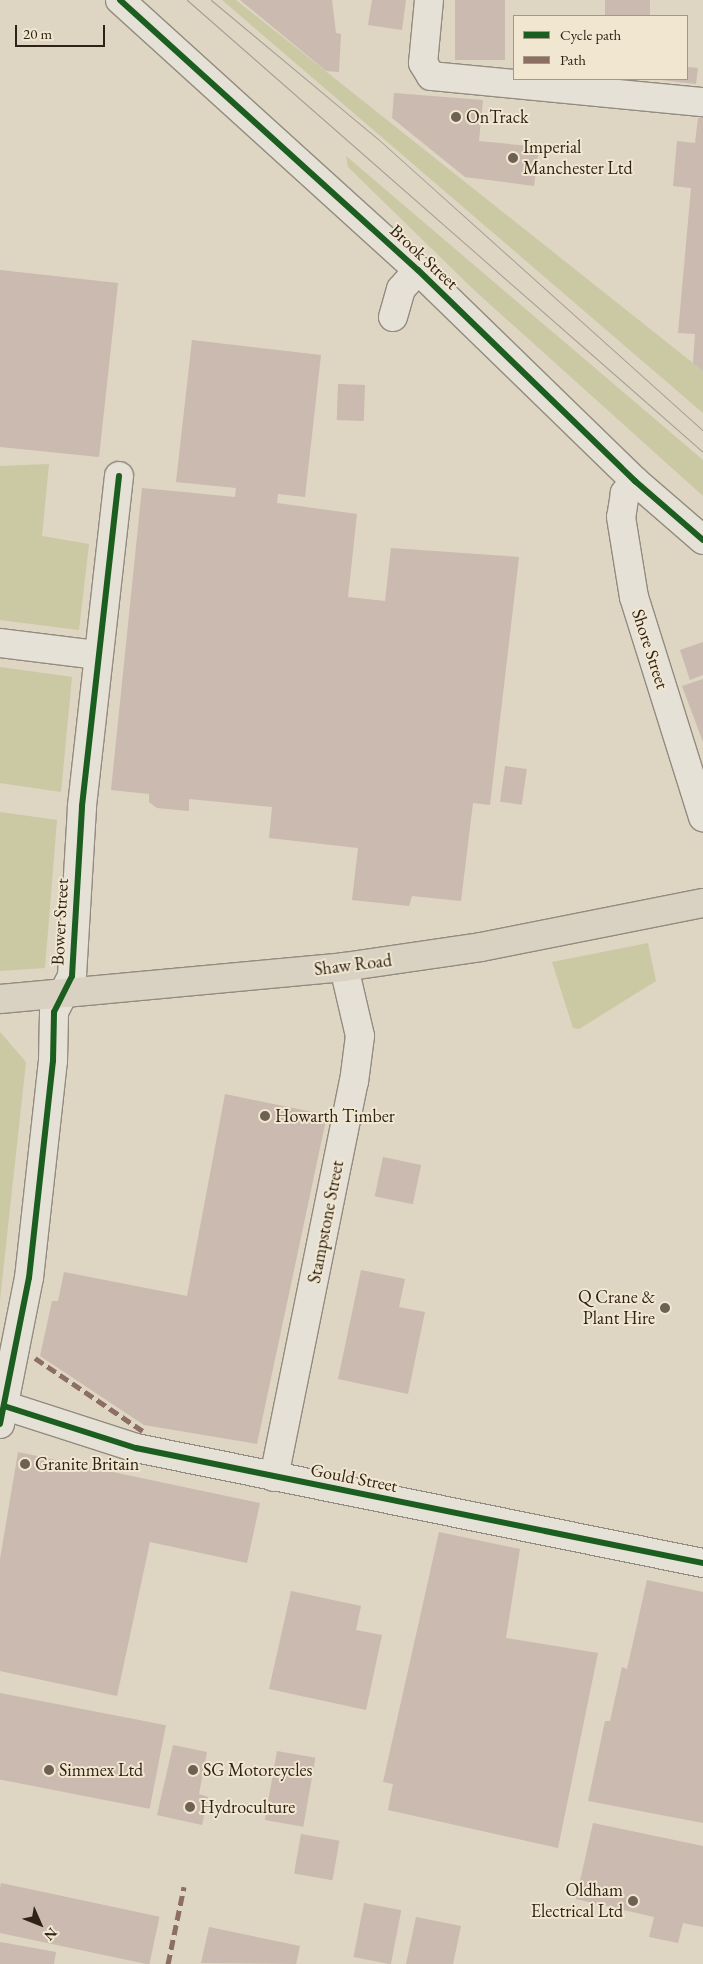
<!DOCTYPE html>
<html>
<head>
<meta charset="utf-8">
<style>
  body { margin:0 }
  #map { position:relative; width:703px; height:1964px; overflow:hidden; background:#ded5c2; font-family:"EB Garamond",serif }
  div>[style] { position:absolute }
  .green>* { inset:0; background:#cbc8a4 }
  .building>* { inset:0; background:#cabaaf; transform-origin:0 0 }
  .roads { filter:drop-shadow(1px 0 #928b7f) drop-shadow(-1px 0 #928b7f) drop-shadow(0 1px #928b7f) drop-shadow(0 -1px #928b7f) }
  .minor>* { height:28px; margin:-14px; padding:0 14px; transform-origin:14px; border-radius:14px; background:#e5e1d7 }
  .major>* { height:28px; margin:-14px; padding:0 14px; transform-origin:14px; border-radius:14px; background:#d9d1c2 }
  .tram>* { height:1px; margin:-0.5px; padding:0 0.5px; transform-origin:0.5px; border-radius:0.5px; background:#a49f97 }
  .quiet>* { height:5px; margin-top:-2.5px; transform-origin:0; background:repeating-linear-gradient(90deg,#8d6e63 0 10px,transparent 0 15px) }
  .cycleway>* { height:6px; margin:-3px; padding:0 3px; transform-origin:3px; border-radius:3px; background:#1b5e20 }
  .dots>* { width:14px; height:14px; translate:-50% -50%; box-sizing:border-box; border:2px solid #f1e7d0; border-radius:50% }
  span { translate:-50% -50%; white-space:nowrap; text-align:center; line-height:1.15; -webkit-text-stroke:4px #f1e7d0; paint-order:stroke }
  .poi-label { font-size:18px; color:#2f2217 }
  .left { translate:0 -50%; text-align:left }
  .right { translate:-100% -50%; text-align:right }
  .street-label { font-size:18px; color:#2f2217 }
  .legend { position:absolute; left:513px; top:15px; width:175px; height:65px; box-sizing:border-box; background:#f1e7d0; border:1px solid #a39886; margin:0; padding:6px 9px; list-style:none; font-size:15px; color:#2f2217 }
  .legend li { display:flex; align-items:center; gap:10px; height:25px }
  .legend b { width:25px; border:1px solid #a39886 }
  .north { position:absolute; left:15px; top:1899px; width:50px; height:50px; -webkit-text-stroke:4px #f1e7d0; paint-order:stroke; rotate:134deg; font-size:14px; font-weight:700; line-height:20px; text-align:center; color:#2f2217 }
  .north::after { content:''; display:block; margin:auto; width:18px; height:22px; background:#2f2217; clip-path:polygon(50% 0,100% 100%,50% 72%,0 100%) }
  .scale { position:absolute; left:15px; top:25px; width:90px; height:22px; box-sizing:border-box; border:2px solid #2f2217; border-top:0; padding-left:6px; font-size:15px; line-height:18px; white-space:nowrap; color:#2f2217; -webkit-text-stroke:4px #f1e7d0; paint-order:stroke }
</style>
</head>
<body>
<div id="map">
  <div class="green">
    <div style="clip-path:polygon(222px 0,236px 0,703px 371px,703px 413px)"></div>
    <div style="clip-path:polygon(346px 156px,703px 460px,703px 496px,474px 290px,348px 167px)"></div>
    <div style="clip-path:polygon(49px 464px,42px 536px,89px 544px,79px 630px,0 620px,0 466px)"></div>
    <div style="clip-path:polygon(0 667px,72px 677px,61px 792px,0 783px)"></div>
    <div style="clip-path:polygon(0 812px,57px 820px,45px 968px,0 971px)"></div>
    <div style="clip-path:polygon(648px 943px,656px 981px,579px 1029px,573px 1028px,552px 962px)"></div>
    <div style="clip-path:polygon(0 1032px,26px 1062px,0 1300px)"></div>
  </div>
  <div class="building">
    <div style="clip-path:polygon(240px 0,332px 0,336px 33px,341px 34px,339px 72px,326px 71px)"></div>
    <div style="clip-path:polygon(372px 0,406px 0,402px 30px,368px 25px)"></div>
    <div style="left:455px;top:0;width:50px;height:60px"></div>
    <div style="left:605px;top:0;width:45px;height:16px"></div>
    <div style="clip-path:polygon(687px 67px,698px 68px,696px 84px,661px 80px,687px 79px)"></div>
    <div style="clip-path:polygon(394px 93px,483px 100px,479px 141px,539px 147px,534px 186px,465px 177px,392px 118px)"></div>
    <div style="clip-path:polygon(698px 118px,703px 118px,703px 371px,693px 363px,695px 334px,678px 333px,691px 188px,673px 186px,677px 141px,695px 143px)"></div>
    <div style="clip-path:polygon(0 270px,118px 283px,99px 457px,0 447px)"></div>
    <div style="clip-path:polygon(192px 340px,321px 355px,305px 497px,278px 494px,277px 503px,357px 514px,348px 597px,385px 601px,391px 548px,519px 557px,490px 805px,473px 803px,461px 901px,412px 896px,409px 906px,352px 900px,358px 848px,269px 838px,272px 807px,189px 799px,189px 811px,157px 808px,149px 802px,149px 794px,111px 790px,142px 488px,235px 497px,236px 488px,176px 482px)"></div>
    <div style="left:338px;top:384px;width:27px;height:36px;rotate:2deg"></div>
    <div style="clip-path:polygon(703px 642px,703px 675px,690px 680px,680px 650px)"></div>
    <div style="clip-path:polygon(703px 679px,703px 742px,682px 686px)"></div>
    <div style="left:505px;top:766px;width:22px;height:36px;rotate:8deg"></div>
    <div style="clip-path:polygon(225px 1094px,327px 1115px,257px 1444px,144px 1425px,40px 1356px,52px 1301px,58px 1301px,64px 1272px,187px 1296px)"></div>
    <div style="left:383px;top:1157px;width:39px;height:40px;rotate:12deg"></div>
    <div style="clip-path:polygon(361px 1270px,405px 1279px,399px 1307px,425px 1312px,408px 1394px,338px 1379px)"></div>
    <div style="clip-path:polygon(18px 1452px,260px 1503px,247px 1563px,150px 1542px,117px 1696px,0 1671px,0 1559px)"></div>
    <div style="clip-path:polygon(439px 1532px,520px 1549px,506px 1638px,598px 1653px,558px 1848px,388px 1810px,393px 1784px,383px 1782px)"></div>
    <div style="clip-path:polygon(647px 1580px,703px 1592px,703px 1823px,588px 1801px,605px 1721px,610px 1721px,622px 1667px,627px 1669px)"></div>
    <div style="clip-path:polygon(291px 1591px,361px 1606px,356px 1630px,382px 1635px,366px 1710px,269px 1689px)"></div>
    <div style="left:0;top:1693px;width:169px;height:85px;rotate:11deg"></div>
    <div style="clip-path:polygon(173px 1745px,207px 1752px,199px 1794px,208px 1797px,202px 1825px,157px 1815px)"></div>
    <div style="left:277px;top:1751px;width:39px;height:70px;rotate:10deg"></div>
    <div style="clip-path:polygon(593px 1823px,703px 1846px,703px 1927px,683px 1923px,678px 1943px,649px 1937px,654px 1917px,576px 1899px)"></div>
    <div style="left:301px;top:1834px;width:39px;height:40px;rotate:10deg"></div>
    <div style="left:1px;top:1883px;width:162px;height:49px;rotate:12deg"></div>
    <div style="left:364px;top:1903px;width:38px;height:55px;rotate:11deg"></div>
    <div style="clip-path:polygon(416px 1917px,461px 1926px,453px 1964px,406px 1964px)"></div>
    <div style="clip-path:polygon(209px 1927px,300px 1946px,296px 1964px,201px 1963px)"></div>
    <div style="clip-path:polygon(0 1942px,56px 1952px,54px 1964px,0 1964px)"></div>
  </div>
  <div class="roads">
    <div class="minor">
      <div style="left:120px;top:0;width:402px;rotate:42.2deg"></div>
      <div style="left:418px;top:270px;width:303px;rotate:44.2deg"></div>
      <div style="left:635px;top:481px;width:90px;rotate:40.9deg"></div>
      <div style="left:429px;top:0;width:63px;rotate:95.4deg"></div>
      <div style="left:423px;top:63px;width:15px;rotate:58deg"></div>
      <div style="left:431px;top:76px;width:273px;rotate:5.5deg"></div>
      <div style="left:393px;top:317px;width:29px;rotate:-74deg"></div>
      <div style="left:401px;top:289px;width:25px;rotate:-48deg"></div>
      <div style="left:635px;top:481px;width:16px;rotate:130deg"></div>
      <div style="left:625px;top:493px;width:24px;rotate:99deg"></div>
      <div style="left:621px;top:517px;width:81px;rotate:80.8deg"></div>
      <div style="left:634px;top:597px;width:231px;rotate:72.6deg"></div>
      <div style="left:0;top:643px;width:99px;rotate:7deg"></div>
      <div style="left:0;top:1404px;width:143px;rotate:17.9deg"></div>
      <div style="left:136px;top:1448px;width:579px;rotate:11.47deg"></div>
      <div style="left:0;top:1424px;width:149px;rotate:-78.8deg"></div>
      <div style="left:29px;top:1278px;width:218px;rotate:-83.7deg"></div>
      <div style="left:53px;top:1061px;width:49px;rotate:-88.8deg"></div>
      <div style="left:54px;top:1012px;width:40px;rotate:-63.4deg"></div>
      <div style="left:72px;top:976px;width:170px;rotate:-86.6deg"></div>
      <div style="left:82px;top:806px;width:332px;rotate:-83.6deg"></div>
      <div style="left:274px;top:1477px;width:403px;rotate:-78.6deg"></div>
      <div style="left:354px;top:1082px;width:46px;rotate:-82.6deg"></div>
      <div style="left:360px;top:1036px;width:71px;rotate:-103.1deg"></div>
    </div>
    <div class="major">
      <div style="left:0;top:999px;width:345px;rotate:-5.3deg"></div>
      <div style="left:344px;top:967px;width:138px;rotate:-8.3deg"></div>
      <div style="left:481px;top:947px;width:226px;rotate:-11.2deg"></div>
    </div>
  </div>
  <div class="tram">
    <div style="left:187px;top:0;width:686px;rotate:41.22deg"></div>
    <div style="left:211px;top:0;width:217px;rotate:39.8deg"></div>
    <div style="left:378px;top:139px;width:437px;rotate:41.9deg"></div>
  </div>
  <div class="quiet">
    <div style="left:35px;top:1358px;width:130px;rotate:34.1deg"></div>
    <div style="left:168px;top:1964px;width:79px;rotate:-78.3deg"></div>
  </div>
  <div class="cycleway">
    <div style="left:120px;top:0;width:402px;rotate:42.2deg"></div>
    <div style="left:418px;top:270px;width:303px;rotate:44.2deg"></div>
    <div style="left:635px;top:481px;width:90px;rotate:40.9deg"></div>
    <div style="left:4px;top:1406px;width:139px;rotate:17.7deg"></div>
    <div style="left:136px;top:1448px;width:579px;rotate:11.47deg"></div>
    <div style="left:0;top:1424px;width:149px;rotate:-78.8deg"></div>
    <div style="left:29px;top:1278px;width:218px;rotate:-83.7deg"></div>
    <div style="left:53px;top:1061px;width:49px;rotate:-88.8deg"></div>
    <div style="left:54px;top:1012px;width:40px;rotate:-63.4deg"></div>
    <div style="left:72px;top:976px;width:170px;rotate:-86.6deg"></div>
    <div style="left:82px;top:806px;width:332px;rotate:-83.6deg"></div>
  </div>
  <div class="dots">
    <div style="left:456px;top:117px;background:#6c6153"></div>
    <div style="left:513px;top:158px;background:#6c6153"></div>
    <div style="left:265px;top:1116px;background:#6c6153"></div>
    <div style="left:665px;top:1308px;background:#6c6153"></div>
    <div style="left:25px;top:1464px;background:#6c6153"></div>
    <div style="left:49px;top:1770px;background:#6c6153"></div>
    <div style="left:193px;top:1770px;background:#6c6153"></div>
    <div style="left:190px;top:1807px;background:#6c6153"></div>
    <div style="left:633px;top:1901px;background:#6c6153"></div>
  </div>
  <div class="poi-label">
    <span class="left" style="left:466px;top:117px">OnTrack</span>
    <span class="left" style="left:523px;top:158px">Imperial<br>Manchester Ltd</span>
    <span class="left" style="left:275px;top:1116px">Howarth Timber</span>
    <span class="right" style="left:655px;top:1308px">Q Crane &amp;<br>Plant Hire</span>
    <span class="left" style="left:35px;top:1464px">Granite Britain</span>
    <span class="left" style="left:59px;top:1770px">Simmex Ltd</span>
    <span class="left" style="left:203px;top:1770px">SG Motorcycles</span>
    <span class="left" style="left:200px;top:1807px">Hydroculture</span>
    <span class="right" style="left:623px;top:1901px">Oldham<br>Electrical Ltd</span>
  </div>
  <div class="street-label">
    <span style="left:424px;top:257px;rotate:43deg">Brook Street</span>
    <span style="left:650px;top:649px;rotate:72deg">Shore Street</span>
    <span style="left:60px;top:922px;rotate:-87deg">Bower Street</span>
    <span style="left:353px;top:965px;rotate:-7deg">Shaw Road</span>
    <span style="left:326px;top:1222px;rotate:-79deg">Stampstone Street</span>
    <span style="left:354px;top:1478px;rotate:11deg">Gould Street</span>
  </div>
  <ul class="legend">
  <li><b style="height:6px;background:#1b5e20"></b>Cycle path</li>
  <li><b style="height:6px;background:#8d6e63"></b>Path</li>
  </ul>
  <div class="north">N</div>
  <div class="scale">20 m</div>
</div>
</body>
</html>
